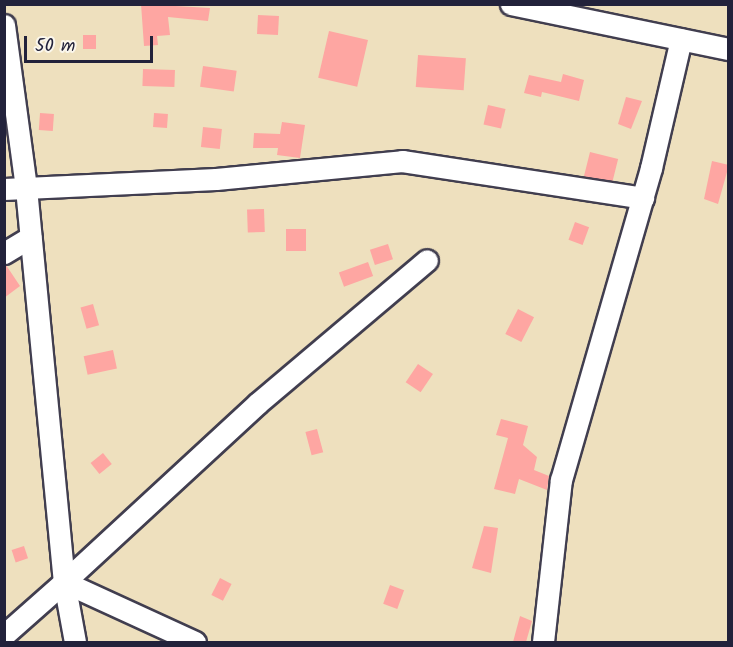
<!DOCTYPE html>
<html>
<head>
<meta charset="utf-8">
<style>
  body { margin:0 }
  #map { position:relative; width:733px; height:647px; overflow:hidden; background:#eee0be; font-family:Kalam,sans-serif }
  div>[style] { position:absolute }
  .building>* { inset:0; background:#fea6a2; transform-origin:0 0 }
  .roads { filter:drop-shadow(2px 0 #413e4f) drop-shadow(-2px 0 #413e4f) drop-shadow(0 2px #413e4f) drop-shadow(0 -2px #413e4f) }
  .minor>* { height:21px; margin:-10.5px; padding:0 10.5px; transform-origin:10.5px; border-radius:10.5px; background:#fff }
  span { translate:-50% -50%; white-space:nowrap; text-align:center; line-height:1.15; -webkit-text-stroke:4.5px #fbf7ec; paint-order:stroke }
  .frame { position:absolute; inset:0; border:6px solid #22223b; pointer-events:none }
  .scale { position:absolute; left:24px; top:36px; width:129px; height:27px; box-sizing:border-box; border:3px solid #22223b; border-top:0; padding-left:8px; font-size:18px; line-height:21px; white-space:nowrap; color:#22223b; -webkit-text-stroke:4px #fbf7ec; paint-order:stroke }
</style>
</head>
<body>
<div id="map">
  <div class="building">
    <div style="clip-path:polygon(141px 4px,210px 8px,208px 21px,168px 17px,170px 35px,157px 36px,158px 45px,144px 46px)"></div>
    <div style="left:258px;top:15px;width:21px;height:19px;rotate:3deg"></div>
    <div style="left:329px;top:31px;width:40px;height:48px;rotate:13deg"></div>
    <div style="left:83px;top:35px;width:13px;height:14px"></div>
    <div style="left:418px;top:55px;width:48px;height:32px;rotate:4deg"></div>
    <div style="left:203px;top:66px;width:34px;height:21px;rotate:8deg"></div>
    <div style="left:143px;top:69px;width:32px;height:17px;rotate:2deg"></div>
    <div style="clip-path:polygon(563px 74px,584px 80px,579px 101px,542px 92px,541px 97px,524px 93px,529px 75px,561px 82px)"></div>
    <div style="clip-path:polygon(626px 97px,642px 101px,631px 129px,618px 124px)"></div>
    <div style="left:488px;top:105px;width:18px;height:20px;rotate:13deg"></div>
    <div style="left:40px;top:113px;width:14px;height:17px;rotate:4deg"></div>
    <div style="left:154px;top:113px;width:14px;height:14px;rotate:4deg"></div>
    <div style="clip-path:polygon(282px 122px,305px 125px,300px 158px,277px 155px,278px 148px,253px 148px,254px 133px,280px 134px)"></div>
    <div style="left:203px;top:127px;width:19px;height:20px;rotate:6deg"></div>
    <div style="left:590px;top:152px;width:29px;height:25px;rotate:14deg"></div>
    <div style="clip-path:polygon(712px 161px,729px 165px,718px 204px,704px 199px)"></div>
    <div style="left:264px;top:209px;width:23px;height:17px;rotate:88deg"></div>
    <div style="left:575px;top:222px;width:15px;height:19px;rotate:20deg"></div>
    <div style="left:286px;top:229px;width:20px;height:22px"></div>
    <div style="left:388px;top:244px;width:16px;height:19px;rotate:72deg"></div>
    <div style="left:368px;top:262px;width:15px;height:31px;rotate:70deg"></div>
    <div style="clip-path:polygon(6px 265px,20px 286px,4px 298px,4px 266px)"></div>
    <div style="left:93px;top:304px;width:22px;height:13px;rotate:74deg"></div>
    <div style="left:518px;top:309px;width:18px;height:28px;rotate:27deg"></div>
    <div style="left:113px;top:350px;width:19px;height:30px;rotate:78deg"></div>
    <div style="left:418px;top:364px;width:18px;height:22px;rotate:34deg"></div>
    <div style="clip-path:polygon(501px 419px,528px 426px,523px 445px,537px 457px,534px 470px,549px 476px,547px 490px,519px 479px,515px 494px,494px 489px,508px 438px,496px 435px)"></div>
    <div style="left:317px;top:429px;width:24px;height:12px;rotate:75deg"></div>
    <div style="left:103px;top:453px;width:14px;height:16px;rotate:51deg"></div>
    <div style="clip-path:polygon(484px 526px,498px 528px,491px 573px,472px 568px)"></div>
    <div style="left:24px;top:546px;width:13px;height:13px;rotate:72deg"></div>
    <div style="left:220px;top:578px;width:13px;height:19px;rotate:27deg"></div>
    <div style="left:390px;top:585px;width:15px;height:20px;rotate:20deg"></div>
    <div style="clip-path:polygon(520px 616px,532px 621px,526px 642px,513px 642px)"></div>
  </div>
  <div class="roads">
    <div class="minor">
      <div style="left:511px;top:4px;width:222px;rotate:11.7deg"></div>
      <div style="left:4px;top:25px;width:164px;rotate:82.3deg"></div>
      <div style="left:26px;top:188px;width:396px;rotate:84.5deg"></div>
      <div style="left:64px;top:582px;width:61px;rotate:79.6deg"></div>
      <div style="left:4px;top:189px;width:212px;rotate:-2.7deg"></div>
      <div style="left:216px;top:179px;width:187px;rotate:-5.5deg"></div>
      <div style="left:402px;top:161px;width:244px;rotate:8.7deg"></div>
      <div style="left:4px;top:253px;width:31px;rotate:-31deg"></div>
      <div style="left:4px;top:635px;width:80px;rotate:-41.5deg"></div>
      <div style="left:195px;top:642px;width:144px;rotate:-155.4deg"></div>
      <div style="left:64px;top:582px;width:264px;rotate:-42.7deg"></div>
      <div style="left:258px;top:403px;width:221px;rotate:-40.2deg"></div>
      <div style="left:543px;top:642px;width:163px;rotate:-83.7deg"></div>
      <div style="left:561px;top:480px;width:325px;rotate:-73.9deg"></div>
      <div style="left:651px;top:168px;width:132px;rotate:-76.9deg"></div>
    </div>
  </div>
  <div class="frame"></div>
  <div class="scale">50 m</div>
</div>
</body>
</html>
